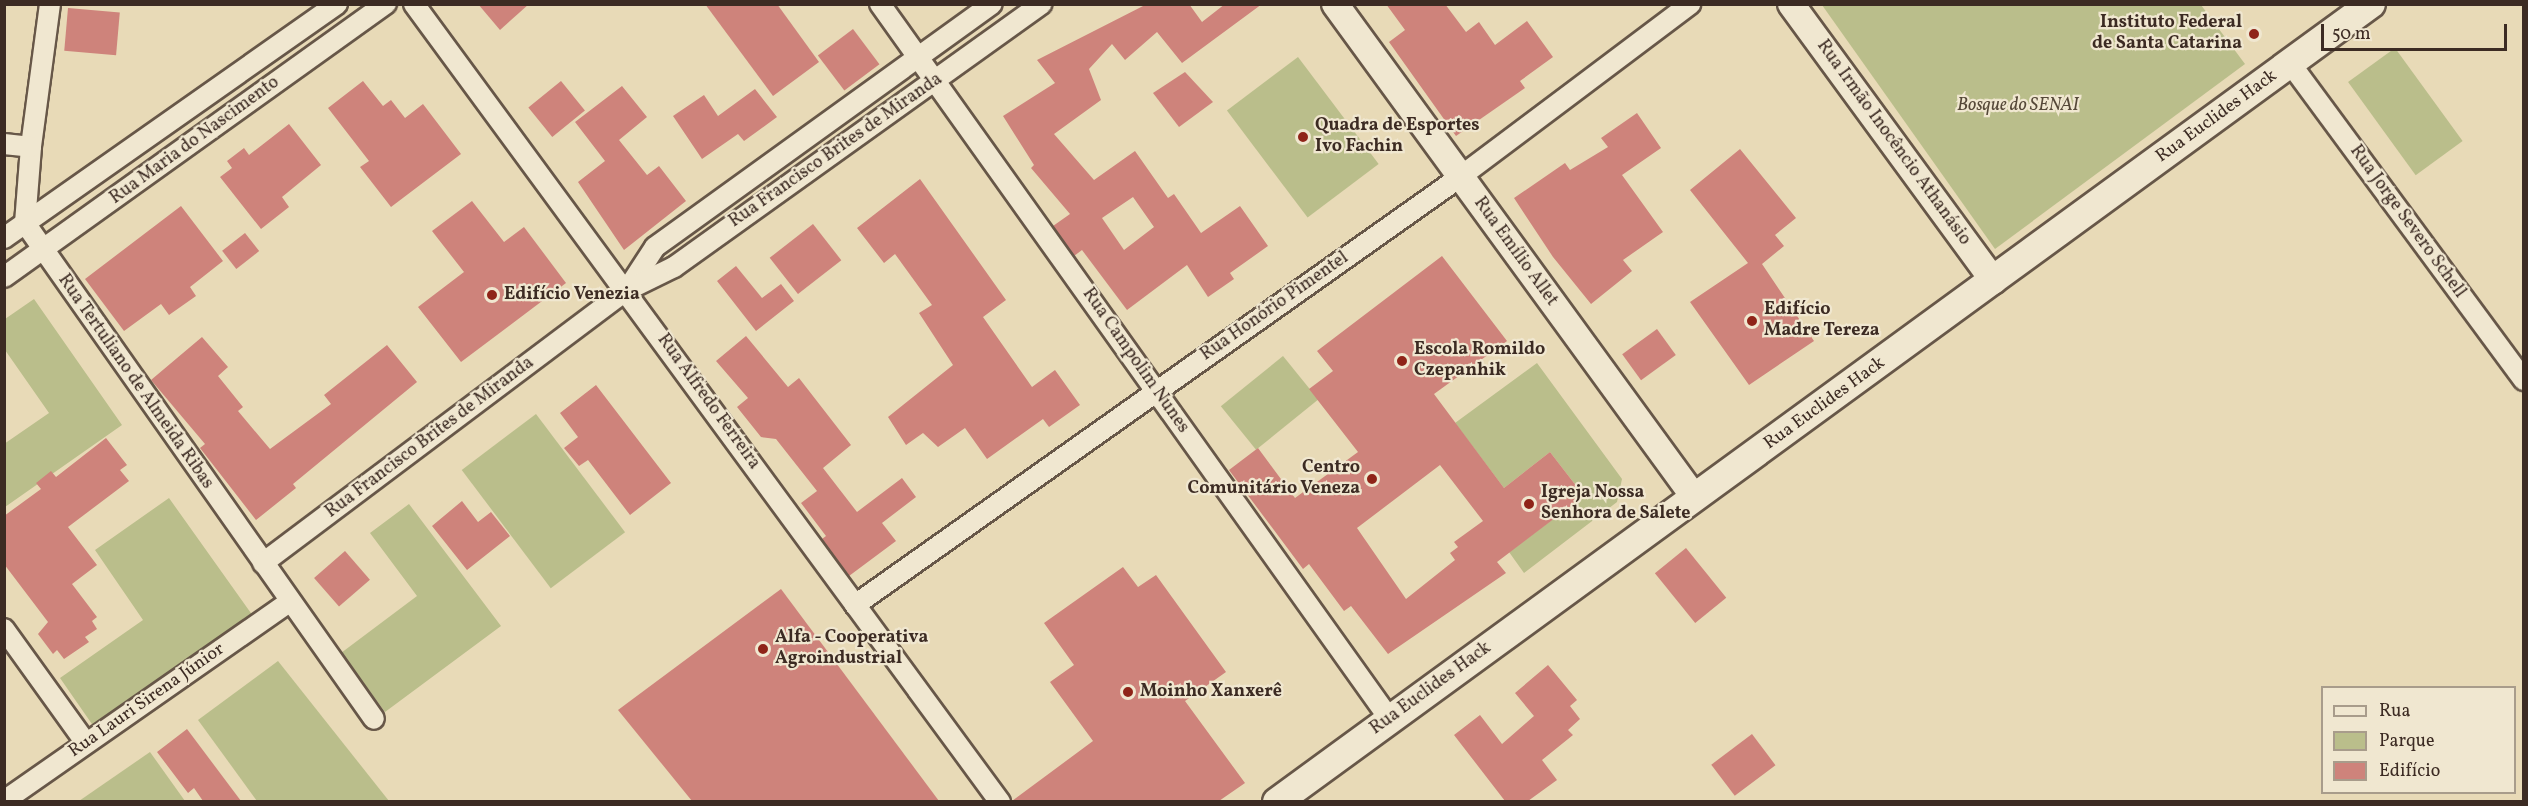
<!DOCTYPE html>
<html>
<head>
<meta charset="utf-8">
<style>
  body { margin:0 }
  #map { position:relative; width:2528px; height:806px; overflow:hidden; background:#e8dab7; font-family:Vollkorn,serif }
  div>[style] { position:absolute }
  .green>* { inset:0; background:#babe8b; transform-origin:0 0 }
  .building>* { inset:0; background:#ce837b; transform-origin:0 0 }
  .roads { filter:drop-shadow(2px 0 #675748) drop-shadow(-2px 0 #675748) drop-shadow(0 2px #675748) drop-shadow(0 -2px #675748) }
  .minor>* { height:20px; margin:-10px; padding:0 10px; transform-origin:10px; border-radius:10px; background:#f0e7d0 }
  .tertiary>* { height:26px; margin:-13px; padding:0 13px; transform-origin:13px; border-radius:13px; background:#f0e7d0 }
  .secondary>* { height:28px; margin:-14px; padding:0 14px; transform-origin:14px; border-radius:14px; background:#f0e7d0 }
  .dots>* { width:16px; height:16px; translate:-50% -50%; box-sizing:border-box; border:3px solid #f0e7d0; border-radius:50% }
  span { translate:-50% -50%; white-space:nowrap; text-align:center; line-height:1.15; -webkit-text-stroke:4.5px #f0e7d0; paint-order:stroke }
  .poi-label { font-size:18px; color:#3c2b23; font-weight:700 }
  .right { translate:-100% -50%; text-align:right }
  .left { translate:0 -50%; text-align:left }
  .park-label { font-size:18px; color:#554838; font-style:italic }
  .street-label { font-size:18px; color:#3c2b23 }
  .frame { position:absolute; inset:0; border:6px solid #3c2b23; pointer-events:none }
  .legend { position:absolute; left:2321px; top:686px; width:195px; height:108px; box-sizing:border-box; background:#f0e7d0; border:2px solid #a89c8b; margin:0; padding:8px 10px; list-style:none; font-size:18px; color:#3c2b23 }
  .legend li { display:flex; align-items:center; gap:12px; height:30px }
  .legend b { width:30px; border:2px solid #a89c8b }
  .scale { position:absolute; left:2321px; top:24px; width:186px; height:27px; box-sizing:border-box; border:3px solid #3c2b23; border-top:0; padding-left:8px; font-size:18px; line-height:21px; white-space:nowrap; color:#3c2b23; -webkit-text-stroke:4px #f0e7d0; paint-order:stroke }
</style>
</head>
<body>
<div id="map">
  <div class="green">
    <div style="clip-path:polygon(1822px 5px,2201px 5px,2245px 64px,1995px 249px)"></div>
    <div style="left:2395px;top:48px;width:115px;height:58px;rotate:54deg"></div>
    <div style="left:1298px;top:57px;width:134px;height:89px;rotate:53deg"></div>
    <div style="clip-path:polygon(34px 299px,122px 425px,5px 507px,4px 444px,49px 413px,5px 350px,5px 319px)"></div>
    <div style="left:1283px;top:356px;width:56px;height:80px;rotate:51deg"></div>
    <div style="clip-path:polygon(1537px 363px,1622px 479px,1617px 502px,1524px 573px,1509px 552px,1584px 496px,1550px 452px,1504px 488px,1455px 423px)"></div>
    <div style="left:536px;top:414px;width:148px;height:93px;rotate:53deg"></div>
    <div style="clip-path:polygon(169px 498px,253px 616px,94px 727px,60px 678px,143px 620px,95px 550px)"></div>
    <div style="clip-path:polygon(409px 504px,501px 626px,385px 712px,341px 653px,417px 596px,370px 533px)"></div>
    <div style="clip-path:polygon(278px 661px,389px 801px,257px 801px,198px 720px)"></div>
    <div style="clip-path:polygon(150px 752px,185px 801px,79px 801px)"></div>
  </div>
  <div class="building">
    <div style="clip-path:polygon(478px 4px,529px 4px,500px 30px)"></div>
    <div style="clip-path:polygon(705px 4px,777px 4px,819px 62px,773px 96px)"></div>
    <div style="clip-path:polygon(evenodd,1147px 4px,1189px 4px,1202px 22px,1225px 4px,1262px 4px,1182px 63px,1157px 32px,1125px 60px,1112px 44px,1089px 69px,1101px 100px,1054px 134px,1094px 180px,1135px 151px,1168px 198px,1174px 194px,1201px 233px,1240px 206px,1268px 246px,1230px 273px,1234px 279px,1208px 297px,1187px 265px,1127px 310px,1082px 250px,1074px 256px,1053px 226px,1070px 214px,1031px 168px,1034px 165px,1003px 116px,1055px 83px,1037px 60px,1147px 4px,1133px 197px,1154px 227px,1124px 250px,1102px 218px,1133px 197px)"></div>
    <div style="clip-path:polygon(1386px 4px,1445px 4px,1466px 32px,1479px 22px,1495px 45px,1527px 21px,1553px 57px,1520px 81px,1525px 88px,1456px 136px,1389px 42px,1405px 30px)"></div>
    <div style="left:68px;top:8px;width:52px;height:43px;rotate:5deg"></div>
    <div style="left:853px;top:29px;width:44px;height:44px;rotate:53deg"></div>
    <div style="clip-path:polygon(1185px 72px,1213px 102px,1179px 127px,1153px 93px)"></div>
    <div style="clip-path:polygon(363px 81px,383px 106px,391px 100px,405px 118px,423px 104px,461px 154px,391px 207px,360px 167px,369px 161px,328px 108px)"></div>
    <div style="left:561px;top:81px;width:38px;height:42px;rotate:51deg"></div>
    <div style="clip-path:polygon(622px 86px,647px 117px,619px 140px,647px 175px,659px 166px,686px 201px,624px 250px,578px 182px,605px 161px,575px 122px)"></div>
    <div style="clip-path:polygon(755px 89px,777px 117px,744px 141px,738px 134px,702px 159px,673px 116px,704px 95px,718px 116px)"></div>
    <div style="clip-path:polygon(1637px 113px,1661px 148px,1622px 175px,1663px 232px,1623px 260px,1632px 271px,1591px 304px,1553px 257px,1514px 198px,1565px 163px,1570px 170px,1608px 147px,1601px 138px)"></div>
    <div style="clip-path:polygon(289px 124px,321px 165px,282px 197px,289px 207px,261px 229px,220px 177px,232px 168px,227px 161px,244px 148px,249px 155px)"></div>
    <div style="clip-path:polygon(1740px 149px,1796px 218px,1775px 235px,1784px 246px,1762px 264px,1814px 341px,1749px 385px,1690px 302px,1748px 263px,1690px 190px)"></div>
    <div style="clip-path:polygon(920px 179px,1006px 300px,983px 317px,1032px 387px,1055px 370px,1080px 405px,1049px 427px,1043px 419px,987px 459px,965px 428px,938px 447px,923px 433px,906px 445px,888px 417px,953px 365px,919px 313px,932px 305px,895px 254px,884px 263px,857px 228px)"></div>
    <div style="clip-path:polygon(472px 201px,504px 242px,524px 227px,566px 283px,461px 362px,418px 307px,464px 272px,432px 231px)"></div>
    <div style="clip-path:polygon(181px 206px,223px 261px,190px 287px,196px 296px,169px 315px,161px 304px,124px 331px,85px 279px)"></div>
    <div style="left:813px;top:224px;width:46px;height:55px;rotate:52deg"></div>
    <div style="left:245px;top:233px;width:23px;height:29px;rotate:52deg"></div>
    <div style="clip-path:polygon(evenodd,1442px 256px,1507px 341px,1434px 394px,1504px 488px,1550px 452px,1584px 496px,1497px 562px,1506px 573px,1388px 654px,1351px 606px,1344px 611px,1309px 564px,1303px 569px,1229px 470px,1258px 448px,1295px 498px,1358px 452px,1309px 389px,1333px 371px,1317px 351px,1442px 256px,1440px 465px,1483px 521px,1454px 542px,1458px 547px,1450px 553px,1455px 560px,1406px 599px,1357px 528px,1440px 465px)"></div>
    <div style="clip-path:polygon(736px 266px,762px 298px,781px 284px,794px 301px,756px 331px,717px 281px)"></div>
    <div style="left:1657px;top:329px;width:32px;height:43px;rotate:54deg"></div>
    <div style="clip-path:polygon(746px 336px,788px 387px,799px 378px,851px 445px,823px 468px,857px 512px,902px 478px,916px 497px,882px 523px,896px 541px,849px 576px,822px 539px,826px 536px,801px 503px,817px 491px,776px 439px,761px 437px,737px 407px,748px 398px,716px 361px)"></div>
    <div style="clip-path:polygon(202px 337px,228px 367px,218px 376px,243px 407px,238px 411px,270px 449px,331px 404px,324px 395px,387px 345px,417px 382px,293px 484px,296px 488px,256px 520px,200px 448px,205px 444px,151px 380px)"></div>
    <div style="clip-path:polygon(596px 385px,671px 483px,630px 515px,588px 460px,579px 466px,564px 448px,578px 437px,560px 413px)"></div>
    <div style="clip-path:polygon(106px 438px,127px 465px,120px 470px,129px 481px,68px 527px,97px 565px,72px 584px,97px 617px,92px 621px,97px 629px,85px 637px,89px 642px,64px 659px,57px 650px,53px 654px,38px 634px,48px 622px,4px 564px,4px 516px,41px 489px,36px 483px,51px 471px,56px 477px)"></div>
    <div style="clip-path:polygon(462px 501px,478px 522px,491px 512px,510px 536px,467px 570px,432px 526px)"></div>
    <div style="left:1686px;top:548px;width:64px;height:40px;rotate:51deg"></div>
    <div style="left:345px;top:551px;width:38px;height:41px;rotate:49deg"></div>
    <div style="clip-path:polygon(1123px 567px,1138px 587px,1156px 575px,1226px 672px,1185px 701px,1245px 783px,1219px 801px,1012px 801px,1093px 741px,1050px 682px,1074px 665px,1044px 623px)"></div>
    <div style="clip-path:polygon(781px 589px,939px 801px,692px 801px,618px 710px)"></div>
    <div style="clip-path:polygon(1548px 665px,1577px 700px,1570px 706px,1580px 719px,1568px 730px,1573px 735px,1542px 760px,1557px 780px,1528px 801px,1505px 801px,1454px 735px,1480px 715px,1502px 744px,1534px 716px,1515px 693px)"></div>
    <div style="clip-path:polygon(187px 729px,241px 801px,203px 801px,194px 788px,188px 793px,157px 752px)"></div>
    <div style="left:1752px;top:734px;width:39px;height:51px;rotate:53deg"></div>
  </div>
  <div class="roads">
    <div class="minor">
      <div style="left:50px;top:4px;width:144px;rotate:97.6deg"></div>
      <div style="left:31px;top:147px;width:76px;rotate:94.5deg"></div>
      <div style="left:25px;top:223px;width:606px;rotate:54.87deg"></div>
      <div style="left:414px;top:4px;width:990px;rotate:53.71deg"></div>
      <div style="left:880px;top:4px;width:877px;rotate:54.52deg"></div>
      <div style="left:2290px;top:63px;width:394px;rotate:53.6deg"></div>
      <div style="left:4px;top:144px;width:27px;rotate:6deg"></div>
      <div style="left:4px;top:238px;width:407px;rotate:-35.1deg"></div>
      <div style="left:4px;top:277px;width:470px;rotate:-35.6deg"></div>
      <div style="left:627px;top:290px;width:51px;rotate:-56.9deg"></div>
      <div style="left:655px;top:247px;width:415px;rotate:-35.8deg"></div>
      <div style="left:263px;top:563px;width:455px;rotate:-36.9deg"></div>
      <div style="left:627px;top:290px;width:52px;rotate:-26.1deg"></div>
      <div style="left:674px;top:267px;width:452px;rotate:-35.6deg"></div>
      <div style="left:855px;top:605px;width:741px;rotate:-35.28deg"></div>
      <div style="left:1460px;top:177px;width:288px;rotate:-36.9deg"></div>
      <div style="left:4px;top:629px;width:140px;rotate:54.3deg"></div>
      <div style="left:4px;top:801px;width:348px;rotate:-34.9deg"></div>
    </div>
    <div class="tertiary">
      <div style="left:1335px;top:4px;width:611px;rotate:53.92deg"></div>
      <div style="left:1791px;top:4px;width:343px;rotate:53.8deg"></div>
    </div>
    <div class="secondary">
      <div style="left:1277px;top:802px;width:1354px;rotate:-36.11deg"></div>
    </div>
  </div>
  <div class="dots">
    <div style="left:2254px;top:34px;background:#8f2418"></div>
    <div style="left:1303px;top:137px;background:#8f2418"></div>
    <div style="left:492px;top:295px;background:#8f2418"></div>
    <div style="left:1752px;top:321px;background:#8f2418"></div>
    <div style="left:1402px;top:361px;background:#8f2418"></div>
    <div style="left:1372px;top:479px;background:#8f2418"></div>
    <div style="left:1529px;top:504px;background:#8f2418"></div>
    <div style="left:763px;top:649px;background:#8f2418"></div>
    <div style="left:1128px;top:692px;background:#8f2418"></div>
  </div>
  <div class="poi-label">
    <span class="right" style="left:2242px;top:34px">Instituto Federal<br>de Santa Catarina</span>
    <span class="left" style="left:1315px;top:137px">Quadra de Esportes<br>Ivo Fachin</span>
    <span class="left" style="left:504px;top:295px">Edifício Venezia</span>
    <span class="left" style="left:1764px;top:321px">Edifício<br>Madre Tereza</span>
    <span class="left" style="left:1414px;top:361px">Escola Romildo<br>Czepanhik</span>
    <span class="right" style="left:1360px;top:479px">Centro<br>Comunitário Veneza</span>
    <span class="left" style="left:1541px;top:504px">Igreja Nossa<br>Senhora de Salete</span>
    <span class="left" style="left:775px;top:649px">Alfa - Cooperativa<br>Agroindustrial</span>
    <span class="left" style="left:1140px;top:692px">Moinho Xanxerê</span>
  </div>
  <div class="park-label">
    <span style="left:2018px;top:106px">Bosque do SENAI</span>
  </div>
  <div class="street-label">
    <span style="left:2217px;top:117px;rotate:-36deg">Rua Euclides Hack</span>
    <span style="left:195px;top:141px;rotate:-36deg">Rua Maria do Nascimento</span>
    <span style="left:1893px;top:143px;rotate:54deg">Rua Irmão Inocêncio Athanásio</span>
    <span style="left:836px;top:151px;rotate:-35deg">Rua Francisco Brites de Miranda</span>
    <span style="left:2407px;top:222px;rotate:54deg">Rua Jorge Severo Schell</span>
    <span style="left:1515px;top:252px;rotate:54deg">Rua Emílio Allet</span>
    <span style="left:1275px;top:307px;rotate:-35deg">Rua Honório Pimentel</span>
    <span style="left:1135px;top:361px;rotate:55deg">Rua Campolim Nunes</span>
    <span style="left:135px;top:382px;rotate:55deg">Rua Tertuliano de Almeida Ribas</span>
    <span style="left:708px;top:402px;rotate:54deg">Rua Alfredo Ferreira</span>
    <span style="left:1825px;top:404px;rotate:-36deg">Rua Euclides Hack</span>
    <span style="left:430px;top:438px;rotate:-37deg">Rua Francisco Brites de Miranda</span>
    <span style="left:1431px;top:689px;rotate:-36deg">Rua Euclides Hack</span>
    <span style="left:147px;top:701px;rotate:-35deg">Rua Lauri Sirena Júnior</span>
  </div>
  <div class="frame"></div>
  <ul class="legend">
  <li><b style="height:8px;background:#f0e7d0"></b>Rua</li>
  <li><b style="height:16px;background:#babe8b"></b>Parque</li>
  <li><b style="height:16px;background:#ce837b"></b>Edifício</li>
  </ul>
  <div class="scale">50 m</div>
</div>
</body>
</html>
